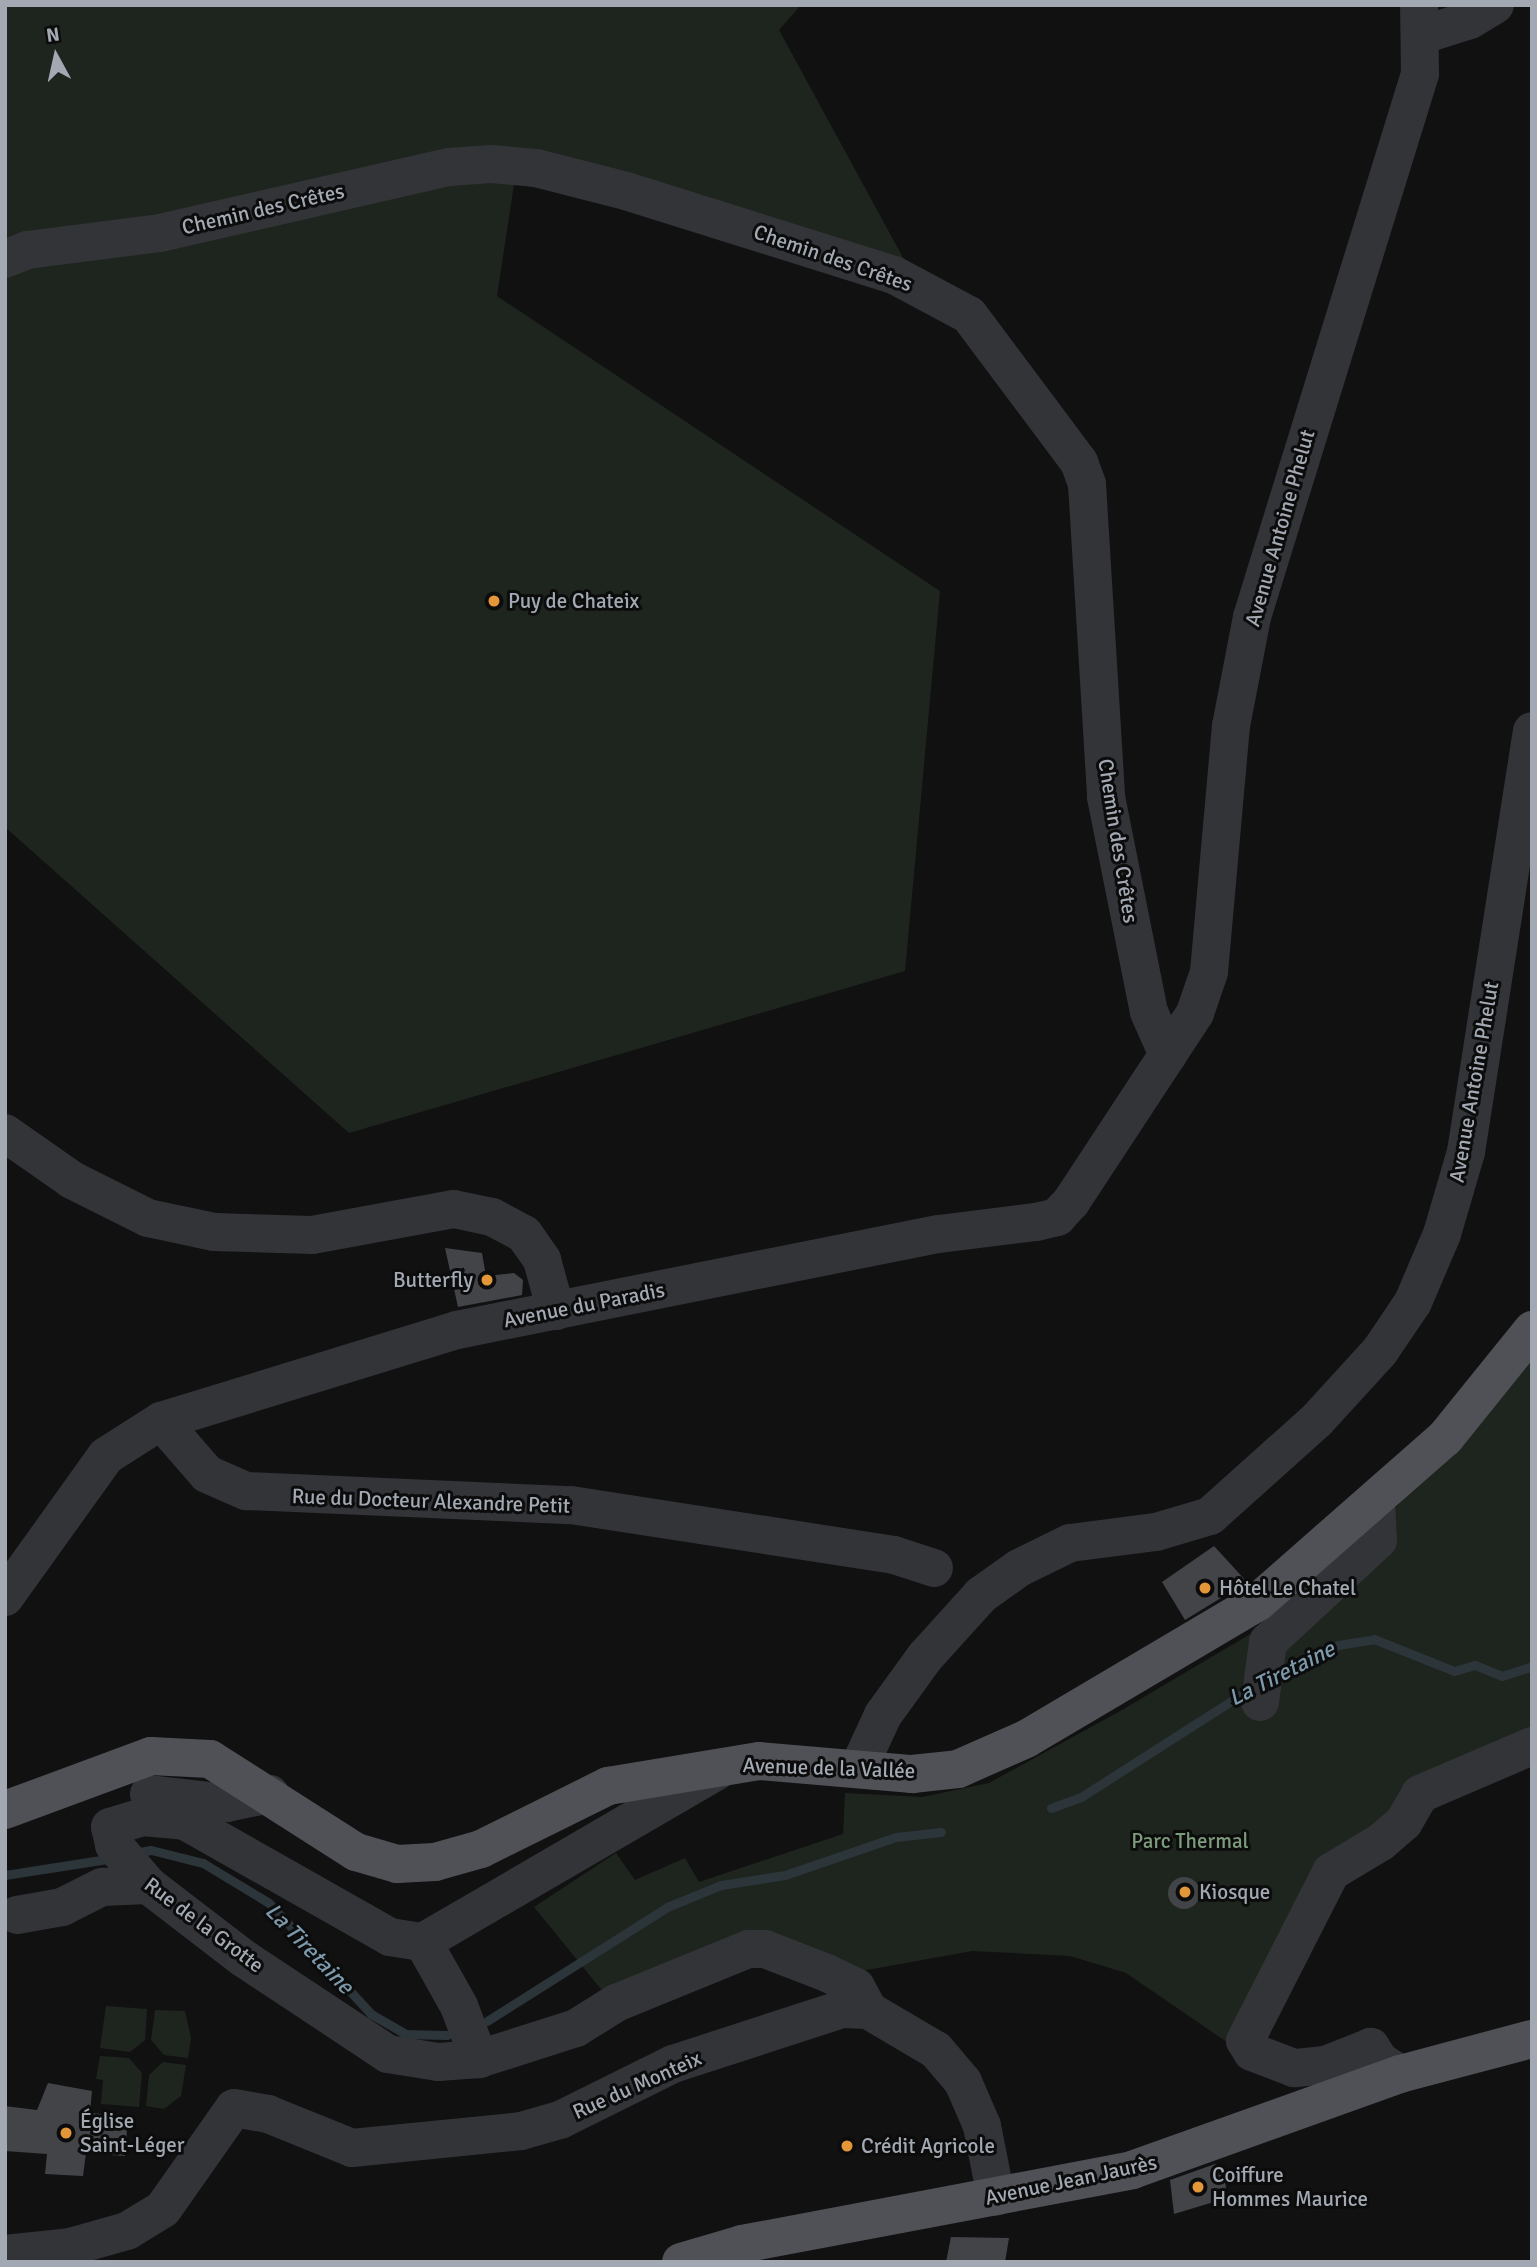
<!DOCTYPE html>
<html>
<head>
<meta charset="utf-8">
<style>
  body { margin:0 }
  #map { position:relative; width:1537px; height:2267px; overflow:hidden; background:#111112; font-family:Signika,sans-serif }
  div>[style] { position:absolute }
  .green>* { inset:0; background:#1e251e }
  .stream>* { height:9px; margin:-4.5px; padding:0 4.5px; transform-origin:4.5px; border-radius:4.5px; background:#2c353a }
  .building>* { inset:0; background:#424448 }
  .round { border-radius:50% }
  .minor>* { height:38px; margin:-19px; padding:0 19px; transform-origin:19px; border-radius:19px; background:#323437 }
  .major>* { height:38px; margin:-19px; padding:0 19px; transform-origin:19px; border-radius:19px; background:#4f5156 }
  .dots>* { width:19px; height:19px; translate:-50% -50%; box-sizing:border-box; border:4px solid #0c0c0d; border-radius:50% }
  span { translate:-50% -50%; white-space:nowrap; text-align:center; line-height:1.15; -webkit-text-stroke:6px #0c0c0d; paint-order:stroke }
  .street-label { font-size:21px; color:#a3a9b2 }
  .poi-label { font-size:21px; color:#a3a9b2 }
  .left { translate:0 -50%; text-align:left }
  .right { translate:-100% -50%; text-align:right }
  .park-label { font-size:21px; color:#7d9c7c }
  .water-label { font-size:23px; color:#7c9aab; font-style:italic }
  .frame { position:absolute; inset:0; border:7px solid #a3a9b2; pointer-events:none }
  .north { position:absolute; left:21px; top:21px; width:70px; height:70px; -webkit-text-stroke:5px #0c0c0d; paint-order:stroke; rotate:352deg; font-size:19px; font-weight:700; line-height:28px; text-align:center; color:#a3a9b2 }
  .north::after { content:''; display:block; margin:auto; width:24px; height:32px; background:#a3a9b2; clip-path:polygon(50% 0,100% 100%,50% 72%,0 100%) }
</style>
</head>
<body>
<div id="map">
  <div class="green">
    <div style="clip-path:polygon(5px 5px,801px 5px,779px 30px,907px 265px,518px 158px,497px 296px,940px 591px,905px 971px,349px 1133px,5px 827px)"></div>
    <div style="clip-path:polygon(1532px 1345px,1532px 1759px,1430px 1807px,1335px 1879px,1234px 2047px,1126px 1973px,1070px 1956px,972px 1951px,856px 1972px,781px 1943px,605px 1994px,534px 1907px,616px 1853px,635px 1880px,685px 1858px,699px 1882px,843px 1834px,845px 1793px,922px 1797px,989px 1783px,1122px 1710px,1252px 1633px,1375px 1532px)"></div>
    <div style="clip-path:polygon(106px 2006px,147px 2009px,145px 2040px,130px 2052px,100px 2048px)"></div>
    <div style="clip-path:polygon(155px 2010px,185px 2011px,191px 2038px,188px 2058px,164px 2055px,151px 2040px)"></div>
    <div style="clip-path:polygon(100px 2056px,129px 2058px,142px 2073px,139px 2107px,101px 2104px,103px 2080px,96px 2079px)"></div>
    <div style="clip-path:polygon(163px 2062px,186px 2065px,181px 2096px,164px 2109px,146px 2106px,149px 2075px)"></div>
  </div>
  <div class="stream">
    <div style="left:1273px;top:1680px;width:74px;rotate:-28.3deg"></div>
    <div style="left:1338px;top:1645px;width:36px;rotate:-9deg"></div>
    <div style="left:1374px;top:1639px;width:86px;rotate:21.8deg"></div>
    <div style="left:1454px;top:1671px;width:22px;rotate:-16deg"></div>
    <div style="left:1475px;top:1665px;width:29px;rotate:22deg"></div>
    <div style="left:1502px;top:1676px;width:32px;rotate:-18deg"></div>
    <div style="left:1051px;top:1808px;width:32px;rotate:-20deg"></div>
    <div style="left:1081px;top:1797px;width:201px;rotate:-32.6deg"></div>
    <div style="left:134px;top:1853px;width:17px;rotate:-10deg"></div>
    <div style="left:151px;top:1850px;width:54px;rotate:14deg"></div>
    <div style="left:203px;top:1863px;width:77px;rotate:31.2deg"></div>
    <div style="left:269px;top:1903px;width:151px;rotate:47.4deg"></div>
    <div style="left:371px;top:2014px;width:39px;rotate:30deg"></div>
    <div style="left:405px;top:2034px;width:42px;rotate:1.4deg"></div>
    <div style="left:5px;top:1875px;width:110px;rotate:-8.9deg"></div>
    <div style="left:487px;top:2021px;width:213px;rotate:-32.3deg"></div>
    <div style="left:667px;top:1907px;width:58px;rotate:-22.2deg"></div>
    <div style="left:721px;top:1885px;width:65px;rotate:-8.9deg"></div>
    <div style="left:785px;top:1875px;width:117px;rotate:-18.9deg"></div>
    <div style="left:896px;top:1837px;width:45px;rotate:-6.3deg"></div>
  </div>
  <div class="building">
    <div style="clip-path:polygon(445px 1248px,482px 1253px,486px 1276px,514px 1273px,523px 1280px,522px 1295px,458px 1307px)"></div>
    <div style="clip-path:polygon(1214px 1546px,1247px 1582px,1185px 1620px,1162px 1582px)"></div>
    <div class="round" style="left:1168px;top:1877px;width:32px;height:32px"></div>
    <div style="clip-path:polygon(48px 2083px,92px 2091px,90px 2113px,128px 2116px,125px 2156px,86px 2153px,83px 2176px,45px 2174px,47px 2154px,5px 2151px,5px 2106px,37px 2110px)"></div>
    <div style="clip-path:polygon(1215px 2164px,1224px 2169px,1227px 2198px,1174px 2214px,1170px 2180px)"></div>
    <div style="clip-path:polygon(951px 2237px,1009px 2238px,1005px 2262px,946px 2262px)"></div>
  </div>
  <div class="minor">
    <div style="left:1422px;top:35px;width:50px;rotate:-17.4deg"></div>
    <div style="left:1470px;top:20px;width:29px;rotate:-31deg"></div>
    <div style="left:5px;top:259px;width:24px;rotate:-22deg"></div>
    <div style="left:27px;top:250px;width:134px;rotate:-7.3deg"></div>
    <div style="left:160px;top:233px;width:296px;rotate:-12.9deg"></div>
    <div style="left:449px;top:167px;width:42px;rotate:-4.1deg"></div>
    <div style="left:491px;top:164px;width:45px;rotate:5.1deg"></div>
    <div style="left:536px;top:168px;width:93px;rotate:14.3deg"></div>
    <div style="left:626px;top:191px;width:281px;rotate:17.4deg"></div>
    <div style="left:894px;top:275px;width:85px;rotate:28.1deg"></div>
    <div style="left:969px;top:315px;width:184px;rotate:53.2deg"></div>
    <div style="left:1079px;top:462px;width:23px;rotate:70deg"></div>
    <div style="left:1087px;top:484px;width:314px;rotate:86.5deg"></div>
    <div style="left:1106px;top:797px;width:219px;rotate:78.7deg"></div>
    <div style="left:1149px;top:1012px;width:47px;rotate:66.2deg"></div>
    <div style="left:5px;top:1133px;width:82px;rotate:35deg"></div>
    <div style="left:72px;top:1180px;width:85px;rotate:26.6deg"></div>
    <div style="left:148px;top:1218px;width:67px;rotate:12deg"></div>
    <div style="left:214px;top:1232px;width:98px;rotate:1.8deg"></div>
    <div style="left:312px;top:1235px;width:144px;rotate:-10.4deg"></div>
    <div style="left:454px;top:1209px;width:39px;rotate:12deg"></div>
    <div style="left:492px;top:1217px;width:36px;rotate:28deg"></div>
    <div style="left:524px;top:1234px;width:32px;rotate:55deg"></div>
    <div style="left:542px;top:1260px;width:53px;rotate:74.6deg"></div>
    <div style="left:161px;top:1421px;width:70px;rotate:49deg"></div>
    <div style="left:207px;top:1474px;width:43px;rotate:23.6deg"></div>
    <div style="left:246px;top:1491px;width:325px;rotate:2.5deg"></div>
    <div style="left:571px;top:1505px;width:327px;rotate:8.8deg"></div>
    <div style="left:894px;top:1555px;width:42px;rotate:18deg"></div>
    <div style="left:5px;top:1597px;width:173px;rotate:-54.4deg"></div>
    <div style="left:106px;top:1456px;width:65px;rotate:-32.5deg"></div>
    <div style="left:161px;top:1421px;width:310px;rotate:-17.1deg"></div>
    <div style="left:457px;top:1330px;width:491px;rotate:-11.3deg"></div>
    <div style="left:939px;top:1234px;width:98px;rotate:-7.1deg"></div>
    <div style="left:1036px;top:1222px;width:22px;rotate:-13deg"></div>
    <div style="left:1057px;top:1217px;width:21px;rotate:-47deg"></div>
    <div style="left:1071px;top:1202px;width:226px;rotate:-56.7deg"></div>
    <div style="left:1195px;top:1013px;width:43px;rotate:-71.1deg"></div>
    <div style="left:1209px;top:972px;width:247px;rotate:-84.9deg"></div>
    <div style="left:1231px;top:726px;width:111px;rotate:-79.1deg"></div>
    <div style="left:1252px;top:617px;width:568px;rotate:-72.81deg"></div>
    <div style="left:1420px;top:74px;width:69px;rotate:-90.8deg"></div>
    <div style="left:1260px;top:1702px;width:61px;rotate:-82.4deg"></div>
    <div style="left:1268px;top:1642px;width:150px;rotate:-42.8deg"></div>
    <div style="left:1378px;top:1540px;width:39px;rotate:-93deg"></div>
    <div style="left:859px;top:1767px;width:57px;rotate:-65.2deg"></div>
    <div style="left:883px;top:1715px;width:72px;rotate:-54.1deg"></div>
    <div style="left:925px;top:1657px;width:84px;rotate:-47.9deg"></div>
    <div style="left:981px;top:1595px;width:47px;rotate:-35.4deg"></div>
    <div style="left:1019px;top:1568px;width:57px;rotate:-26.1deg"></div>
    <div style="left:1070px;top:1543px;width:87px;rotate:-7.3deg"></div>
    <div style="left:1156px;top:1532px;width:56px;rotate:-16.5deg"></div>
    <div style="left:1210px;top:1516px;width:144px;rotate:-41.9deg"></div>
    <div style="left:1317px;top:1420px;width:93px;rotate:-47.6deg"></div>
    <div style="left:1380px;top:1351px;width:59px;rotate:-56deg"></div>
    <div style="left:1413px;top:1302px;width:74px;rotate:-66.9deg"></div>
    <div style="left:1442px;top:1234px;width:85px;rotate:-73.7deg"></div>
    <div style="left:1466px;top:1152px;width:426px;rotate:-81.1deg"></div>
    <div style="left:149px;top:1794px;width:79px;rotate:6.6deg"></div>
    <div style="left:227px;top:1803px;width:44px;rotate:-11.8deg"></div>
    <div style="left:110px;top:1827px;width:18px;rotate:77deg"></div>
    <div style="left:114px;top:1845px;width:52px;rotate:49.6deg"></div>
    <div style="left:148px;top:1885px;width:120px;rotate:37.5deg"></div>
    <div style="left:243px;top:1958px;width:174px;rotate:33.5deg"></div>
    <div style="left:388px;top:2054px;width:51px;rotate:9.1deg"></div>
    <div style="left:438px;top:2062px;width:41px;rotate:-4.2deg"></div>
    <div style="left:479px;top:2059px;width:102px;rotate:-17.7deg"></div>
    <div style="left:576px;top:2028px;width:47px;rotate:-32deg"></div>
    <div style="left:616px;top:2003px;width:143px;rotate:-22.2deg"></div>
    <div style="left:748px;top:1949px;width:17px"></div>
    <div style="left:765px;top:1949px;width:66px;rotate:21.2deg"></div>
    <div style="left:827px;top:1973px;width:32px;rotate:26deg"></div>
    <div style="left:856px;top:1987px;width:26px;rotate:62deg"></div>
    <div style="left:868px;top:2010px;width:79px;rotate:30.5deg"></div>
    <div style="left:936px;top:2050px;width:42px;rotate:49.8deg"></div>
    <div style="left:963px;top:2082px;width:48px;rotate:66.6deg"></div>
    <div style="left:982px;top:2126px;width:72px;rotate:78.8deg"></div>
    <div style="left:110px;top:1827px;width:34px;rotate:-17deg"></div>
    <div style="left:143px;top:1817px;width:42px;rotate:5.4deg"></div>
    <div style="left:185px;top:1821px;width:236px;rotate:29.5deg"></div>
    <div style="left:390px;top:1937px;width:33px;rotate:9deg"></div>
    <div style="left:423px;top:1942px;width:341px;rotate:-30.2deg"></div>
    <div style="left:17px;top:1915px;width:46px;rotate:-10.1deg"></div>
    <div style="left:62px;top:1907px;width:45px;rotate:-26.6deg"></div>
    <div style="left:102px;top:1887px;width:46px;rotate:-2.5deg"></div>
    <div style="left:423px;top:1942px;width:73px;rotate:60.6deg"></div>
    <div style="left:459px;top:2006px;width:57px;rotate:69.3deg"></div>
    <div style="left:1400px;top:2074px;width:24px;rotate:-147deg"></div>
    <div style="left:1380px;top:2061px;width:17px;rotate:-123deg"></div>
    <div style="left:1371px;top:2047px;width:49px;rotate:158.6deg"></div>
    <div style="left:1325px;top:2065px;width:31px;rotate:174deg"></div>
    <div style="left:1294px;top:2068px;width:45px;rotate:-159.1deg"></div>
    <div style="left:1252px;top:2052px;width:13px;rotate:-122deg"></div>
    <div style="left:1245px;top:2041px;width:190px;rotate:-63deg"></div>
    <div style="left:1331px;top:1872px;width:58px;rotate:-31deg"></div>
    <div style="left:1381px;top:1842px;width:30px;rotate:-41deg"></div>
    <div style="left:1404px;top:1822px;width:32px;rotate:-60deg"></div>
    <div style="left:1420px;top:1794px;width:122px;rotate:-23.2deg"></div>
    <div style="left:5px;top:2254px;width:65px;rotate:-6.1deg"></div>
    <div style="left:70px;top:2247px;width:59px;rotate:-15.7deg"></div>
    <div style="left:127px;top:2231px;width:42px;rotate:-31.4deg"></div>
    <div style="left:163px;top:2209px;width:123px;rotate:-54.9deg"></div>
    <div style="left:234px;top:2108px;width:35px;rotate:10deg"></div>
    <div style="left:268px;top:2114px;width:91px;rotate:22deg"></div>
    <div style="left:352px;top:2148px;width:170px;rotate:-5.7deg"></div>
    <div style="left:521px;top:2131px;width:41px;rotate:-15.8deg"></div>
    <div style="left:560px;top:2120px;width:126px;rotate:-26.4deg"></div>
    <div style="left:673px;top:2064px;width:178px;rotate:-18deg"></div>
    <div style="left:842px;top:2009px;width:26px;rotate:2deg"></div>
  </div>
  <div class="major">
    <div style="left:5px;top:1810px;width:156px;rotate:-20.3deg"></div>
    <div style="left:151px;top:1756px;width:59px;rotate:2.9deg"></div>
    <div style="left:210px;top:1759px;width:173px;rotate:32.5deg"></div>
    <div style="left:356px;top:1852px;width:43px;rotate:16.3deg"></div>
    <div style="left:397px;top:1864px;width:38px;rotate:-3deg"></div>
    <div style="left:435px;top:1862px;width:48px;rotate:-15.8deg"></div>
    <div style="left:481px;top:1849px;width:142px;rotate:-26.4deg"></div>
    <div style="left:608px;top:1786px;width:153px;rotate:-9.4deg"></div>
    <div style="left:759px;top:1761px;width:154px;rotate:4.9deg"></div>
    <div style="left:912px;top:1774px;width:46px;rotate:-6.2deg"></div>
    <div style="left:958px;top:1769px;width:74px;rotate:-23.8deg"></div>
    <div style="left:1026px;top:1739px;width:269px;rotate:-30.6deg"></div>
    <div style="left:1258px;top:1602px;width:249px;rotate:-41.3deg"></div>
    <div style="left:1445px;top:1438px;width:139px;rotate:-51.1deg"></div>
    <div style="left:681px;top:2262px;width:64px;rotate:-16.4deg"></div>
    <div style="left:742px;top:2244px;width:397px;rotate:-10.7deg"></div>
    <div style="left:1132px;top:2170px;width:285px;rotate:-19.7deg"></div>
    <div style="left:1400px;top:2074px;width:137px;rotate:-14.9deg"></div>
  </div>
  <div class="dots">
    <div style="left:494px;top:601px;background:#e39739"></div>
    <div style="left:487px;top:1280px;background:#e39739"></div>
    <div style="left:1205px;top:1588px;background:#e39739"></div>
    <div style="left:1185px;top:1892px;background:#e39739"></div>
    <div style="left:66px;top:2133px;background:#e39739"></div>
    <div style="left:847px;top:2146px;background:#e39739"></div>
    <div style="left:1198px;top:2187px;background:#e39739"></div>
  </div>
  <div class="street-label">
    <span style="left:263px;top:209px;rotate:-13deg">Chemin des Crêtes</span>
    <span style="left:833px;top:258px;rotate:19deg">Chemin des Crêtes</span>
    <span style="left:1280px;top:528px;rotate:-74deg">Avenue Antoine Phelut</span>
    <span style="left:1118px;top:841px;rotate:81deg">Chemin des Crêtes</span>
    <span style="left:1474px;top:1082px;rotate:-80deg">Avenue Antoine Phelut</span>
    <span style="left:584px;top:1305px;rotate:-11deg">Avenue du Paradis</span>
    <span style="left:431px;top:1501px;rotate:2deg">Rue du Docteur Alexandre Petit</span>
    <span style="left:829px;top:1768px;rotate:2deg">Avenue de la Vallée</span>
    <span style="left:204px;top:1925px;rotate:37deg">Rue de la Grotte</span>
    <span style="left:637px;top:2085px;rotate:-24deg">Rue du Monteix</span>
    <span style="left:1071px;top:2180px;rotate:-12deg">Avenue Jean Jaurès</span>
  </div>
  <div class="poi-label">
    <span class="left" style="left:508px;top:601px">Puy de Chateix</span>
    <span class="right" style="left:473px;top:1280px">Butterfly</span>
    <span class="left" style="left:1219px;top:1588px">Hôtel Le Chatel</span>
    <span class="left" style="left:1199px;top:1892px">Kiosque</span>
    <span class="left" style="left:80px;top:2133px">Église<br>Saint-Léger</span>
    <span class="left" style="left:861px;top:2146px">Crédit Agricole</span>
    <span class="left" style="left:1212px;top:2187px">Coiffure<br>Hommes Maurice</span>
  </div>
  <div class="park-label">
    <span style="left:1190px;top:1841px">Parc Thermal</span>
  </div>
  <div class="water-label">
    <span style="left:1282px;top:1674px;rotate:-27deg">La Tiretaine</span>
    <span style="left:309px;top:1949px;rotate:46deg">La Tiretaine</span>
  </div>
  <div class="frame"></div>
  <div class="north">N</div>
</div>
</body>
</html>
